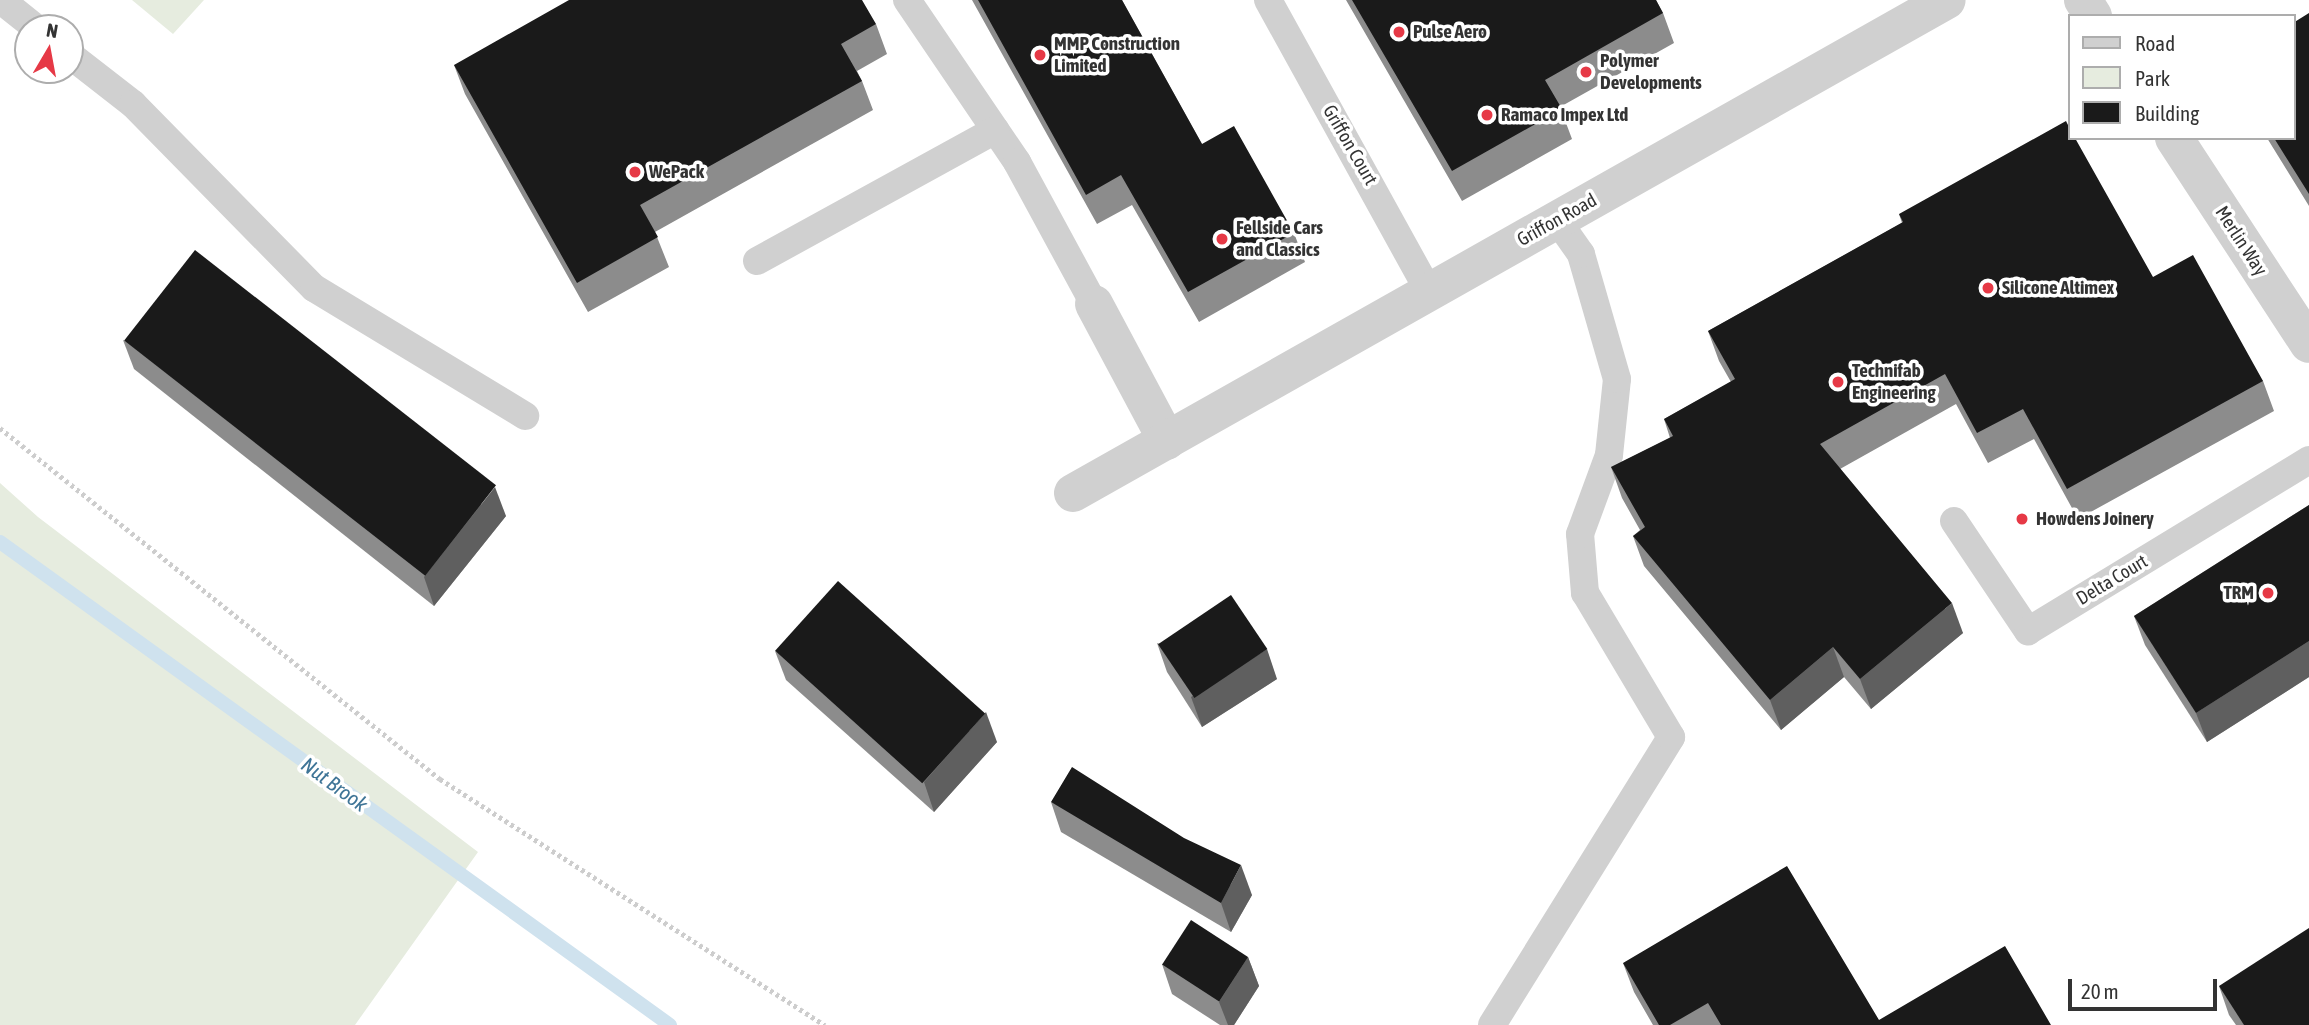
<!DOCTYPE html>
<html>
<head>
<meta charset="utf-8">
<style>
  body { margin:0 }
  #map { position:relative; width:2309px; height:1025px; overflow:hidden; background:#fff; font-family:"Asap Condensed",sans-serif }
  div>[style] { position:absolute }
  .green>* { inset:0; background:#e6ecdf }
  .stream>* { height:14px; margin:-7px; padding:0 7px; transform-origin:7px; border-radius:7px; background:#cfe2ee }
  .path>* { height:4.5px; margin-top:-2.25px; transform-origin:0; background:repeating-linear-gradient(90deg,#cdcdcd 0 3.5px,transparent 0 7px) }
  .service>* { height:28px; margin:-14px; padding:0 14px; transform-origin:14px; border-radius:14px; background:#d0d0d0 }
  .minor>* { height:38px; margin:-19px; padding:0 19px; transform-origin:19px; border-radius:19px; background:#d0d0d0 }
  .tertiary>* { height:38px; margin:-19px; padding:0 19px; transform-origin:19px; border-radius:19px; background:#d0d0d0 }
  .wall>* { inset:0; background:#8c8c8c }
  .shaded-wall>* { inset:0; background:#5f5f5f }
  .building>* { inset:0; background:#1a1a1a; transform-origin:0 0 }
  .dots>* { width:19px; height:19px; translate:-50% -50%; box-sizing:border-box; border:4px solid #fff; border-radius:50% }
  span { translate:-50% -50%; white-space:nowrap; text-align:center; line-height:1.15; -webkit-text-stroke:7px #fff; paint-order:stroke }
  .poi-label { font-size:19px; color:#333; font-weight:700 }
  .left { translate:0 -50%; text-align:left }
  .right { translate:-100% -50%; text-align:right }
  .street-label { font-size:19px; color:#333 }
  .water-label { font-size:21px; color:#3f7597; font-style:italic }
  .legend { position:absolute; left:2068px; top:14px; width:228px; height:126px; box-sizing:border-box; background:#fff; border:2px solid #adadad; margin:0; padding:9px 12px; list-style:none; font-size:21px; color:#333 }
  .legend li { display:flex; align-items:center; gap:14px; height:35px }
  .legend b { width:35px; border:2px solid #adadad }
  .north { position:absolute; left:14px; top:14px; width:70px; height:70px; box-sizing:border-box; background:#fff; border:2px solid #adadad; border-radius:50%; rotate:10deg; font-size:19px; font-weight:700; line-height:28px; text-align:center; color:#333 }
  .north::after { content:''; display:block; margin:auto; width:24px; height:32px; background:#e63946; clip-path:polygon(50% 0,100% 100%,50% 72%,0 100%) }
  .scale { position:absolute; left:2068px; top:979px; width:149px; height:32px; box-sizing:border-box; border:4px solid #333; border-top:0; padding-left:9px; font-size:21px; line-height:24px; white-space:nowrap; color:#333; -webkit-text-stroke:5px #fff; paint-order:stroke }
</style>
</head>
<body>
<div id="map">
  <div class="green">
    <div style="clip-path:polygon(132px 0,204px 0,173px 34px)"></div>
    <div style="clip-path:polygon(0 483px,38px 517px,478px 852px,355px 1025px,0 1025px)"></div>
  </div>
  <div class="stream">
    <div style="left:0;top:542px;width:826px;rotate:35.79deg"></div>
  </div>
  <div class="path">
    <div style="left:0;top:428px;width:563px;rotate:38.58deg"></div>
    <div style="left:440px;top:779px;width:457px;rotate:32.6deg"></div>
  </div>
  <div class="service">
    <div style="left:1px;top:0;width:45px;rotate:38.7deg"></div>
    <div style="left:907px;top:0;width:196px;rotate:55.8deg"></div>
    <div style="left:1017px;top:162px;width:162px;rotate:61.5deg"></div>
    <div style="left:1268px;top:0;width:333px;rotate:61.1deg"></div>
    <div style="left:70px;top:55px;width:80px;rotate:37.9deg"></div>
    <div style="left:133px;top:104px;width:258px;rotate:45.5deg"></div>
    <div style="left:314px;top:288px;width:247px;rotate:31.2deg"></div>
    <div style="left:757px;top:261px;width:272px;rotate:-28.8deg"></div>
    <div style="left:1954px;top:521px;width:133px;rotate:56.1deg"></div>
    <div style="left:2028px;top:631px;width:329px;rotate:-31.3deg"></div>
    <div style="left:1492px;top:1025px;width:339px;rotate:-58.1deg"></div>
    <div style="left:1671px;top:737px;width:168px;rotate:-120.8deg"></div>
    <div style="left:1585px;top:593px;width:59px;rotate:-94.8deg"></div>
    <div style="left:1580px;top:534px;width:84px;rotate:-69.8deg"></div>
    <div style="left:1609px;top:455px;width:76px;rotate:-84deg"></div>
    <div style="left:1617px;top:379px;width:130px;rotate:-106.1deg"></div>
    <div style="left:1581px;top:254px;width:42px;rotate:-125.2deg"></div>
  </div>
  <div class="minor">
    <div style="left:1094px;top:304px;width:155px;rotate:61.9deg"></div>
    <div style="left:1073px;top:493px;width:1003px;rotate:-29.43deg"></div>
  </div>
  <div class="tertiary">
    <div style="left:2083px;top:0;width:19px;rotate:58deg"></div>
    <div style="left:2174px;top:138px;width:246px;rotate:56.8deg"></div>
  </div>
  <div class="wall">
    <div style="clip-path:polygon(972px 0,1122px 0,1202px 144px,1294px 233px,1305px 262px,1199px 322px,1132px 205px,1097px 224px)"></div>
    <div style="clip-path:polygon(1346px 0,1656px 0,1663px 13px,1674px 43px,1560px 107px,1572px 139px,1462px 201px)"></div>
    <div style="clip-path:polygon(2309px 13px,2309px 206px,2267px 138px,2293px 138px)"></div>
    <div style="clip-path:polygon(876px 24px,887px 54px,857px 71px,862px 81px,873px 110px,655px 232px,669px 267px,588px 312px,465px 94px,454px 65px)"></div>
    <div style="clip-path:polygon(1899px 214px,2153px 277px,2263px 381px,2274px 411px,2078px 519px,2034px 439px,1988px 463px,1956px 404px,1840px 469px,1963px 633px,1871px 709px,1844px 677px,1781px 730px,1644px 566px,1633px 536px,1640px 530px,1622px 498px,1611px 467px,1670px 438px,1664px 419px,1731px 382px,1719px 361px,1708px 331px,1902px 223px)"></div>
    <div style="clip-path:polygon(123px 340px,506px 516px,434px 606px,134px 369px)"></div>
    <div style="clip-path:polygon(2309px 505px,2309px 677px,2207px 742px,2145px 645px,2134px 616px)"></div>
    <div style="clip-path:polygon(1157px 643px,1277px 679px,1202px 727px,1167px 672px)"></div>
    <div style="clip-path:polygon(775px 651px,997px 742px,934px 812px,786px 680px)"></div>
    <div style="clip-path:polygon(1051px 802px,1252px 895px,1231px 932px,1061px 832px)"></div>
    <div style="clip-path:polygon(1248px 957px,1259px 986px,1234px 1025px,1220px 1025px,1172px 994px,1162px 964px)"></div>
    <div style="clip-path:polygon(1623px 963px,1879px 1020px,2051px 1025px,1653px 1025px,1634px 992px)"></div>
    <div style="clip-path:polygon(2219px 986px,2309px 1025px,2236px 1025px,2229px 1015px)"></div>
  </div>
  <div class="shaded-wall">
    <div style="clip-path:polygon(495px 487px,506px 516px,434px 606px,424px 577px)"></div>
    <div style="clip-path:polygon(1952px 603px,1963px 633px,1871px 709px,1860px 679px)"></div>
    <div style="clip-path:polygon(2309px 641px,2309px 677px,2207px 742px,2196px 713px)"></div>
    <div style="clip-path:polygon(1833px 647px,1844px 677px,1781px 730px,1770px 700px)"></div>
    <div style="clip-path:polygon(1267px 649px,1277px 679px,1202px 727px,1191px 697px)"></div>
    <div style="clip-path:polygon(986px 712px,997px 742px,934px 812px,924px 782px)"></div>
    <div style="clip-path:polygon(1241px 865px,1252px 895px,1231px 932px,1221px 903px)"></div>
    <div style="clip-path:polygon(1248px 957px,1259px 986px,1234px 1025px,1228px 1025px,1219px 1002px)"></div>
  </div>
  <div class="building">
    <div style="clip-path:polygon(569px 0,862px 0,876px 24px,841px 44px,862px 81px,640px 205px,658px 237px,577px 283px,454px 65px)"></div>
    <div style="clip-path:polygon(978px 0,1122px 0,1202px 144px,1234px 126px,1294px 233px,1188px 292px,1121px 175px,1086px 195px)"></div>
    <div style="clip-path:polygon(1352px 0,1656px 0,1663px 13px,1545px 80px,1562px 109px,1452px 171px)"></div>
    <div style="clip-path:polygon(2309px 13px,2309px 194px,2274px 138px,2293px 138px,2293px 23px)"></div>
    <div style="clip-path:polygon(2066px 121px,2069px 127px,2069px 138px,2075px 138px,2153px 277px,2193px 255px,2263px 381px,2067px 489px,2023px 409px,1977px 433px,1945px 374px,1820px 444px,1952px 603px,1860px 679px,1833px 647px,1770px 700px,1633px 536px,1645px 527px,1611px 467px,1673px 436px,1664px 419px,1735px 379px,1708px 331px,1903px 222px,1899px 214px)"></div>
    <div style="left:195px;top:250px;width:382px;height:115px;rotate:38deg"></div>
    <div style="clip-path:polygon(2309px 505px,2309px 641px,2196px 713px,2134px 616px)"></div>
    <div style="left:838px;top:581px;width:198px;height:94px;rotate:42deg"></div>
    <div style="left:1231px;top:595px;width:65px;height:88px;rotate:56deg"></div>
    <div style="clip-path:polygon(1072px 767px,1184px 838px,1241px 865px,1221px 903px,1051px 802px)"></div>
    <div style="clip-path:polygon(1787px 866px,1879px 1020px,2005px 946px,2051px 1025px,1721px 1025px,1708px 1003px,1670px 1025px,1659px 1025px,1623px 963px)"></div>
    <div style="left:1191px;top:920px;width:68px;height:53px;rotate:33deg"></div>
    <div style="clip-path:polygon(2309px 928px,2309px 1025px,2244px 1025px,2219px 986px)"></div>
  </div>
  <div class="dots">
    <div style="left:1399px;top:32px;background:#e63946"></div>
    <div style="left:1040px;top:55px;background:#e63946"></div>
    <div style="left:1586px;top:72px;background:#e63946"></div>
    <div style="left:1487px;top:115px;background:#e63946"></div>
    <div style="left:635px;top:172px;background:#e63946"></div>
    <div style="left:1222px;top:239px;background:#e63946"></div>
    <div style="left:1988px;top:288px;background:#e63946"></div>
    <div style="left:1838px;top:382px;background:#e63946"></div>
    <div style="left:2022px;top:519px;background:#e63946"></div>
    <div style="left:2268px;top:593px;background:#e63946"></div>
  </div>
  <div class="poi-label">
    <span class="left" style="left:1413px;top:32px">Pulse Aero</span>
    <span class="left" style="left:1054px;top:55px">MMP Construction<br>Limited</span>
    <span class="left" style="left:1600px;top:72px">Polymer<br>Developments</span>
    <span class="left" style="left:1501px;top:115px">Ramaco Impex Ltd</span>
    <span class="left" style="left:649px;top:172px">WePack</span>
    <span class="left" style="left:1236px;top:239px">Fellside Cars<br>and Classics</span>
    <span class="left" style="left:2002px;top:288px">Silicone Altimex</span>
    <span class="left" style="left:1852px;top:382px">Technifab<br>Engineering</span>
    <span class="left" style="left:2036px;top:519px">Howdens Joinery</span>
    <span class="right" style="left:2254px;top:593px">TRM</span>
  </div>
  <div class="street-label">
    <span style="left:1350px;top:145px;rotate:60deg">Griffon Court</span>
    <span style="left:1557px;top:220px;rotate:-29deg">Griffon Road</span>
    <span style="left:2241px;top:241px;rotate:57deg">Merlin Way</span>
    <span style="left:2112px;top:580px;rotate:-31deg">Delta Court</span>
  </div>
  <div class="water-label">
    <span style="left:335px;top:784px;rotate:36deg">Nut Brook</span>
  </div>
  <ul class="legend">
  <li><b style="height:9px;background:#d0d0d0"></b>Road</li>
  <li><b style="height:19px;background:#e6ecdf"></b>Park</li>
  <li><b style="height:19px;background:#1a1a1a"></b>Building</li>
  </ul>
  <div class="north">N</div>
  <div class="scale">20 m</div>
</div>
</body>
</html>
